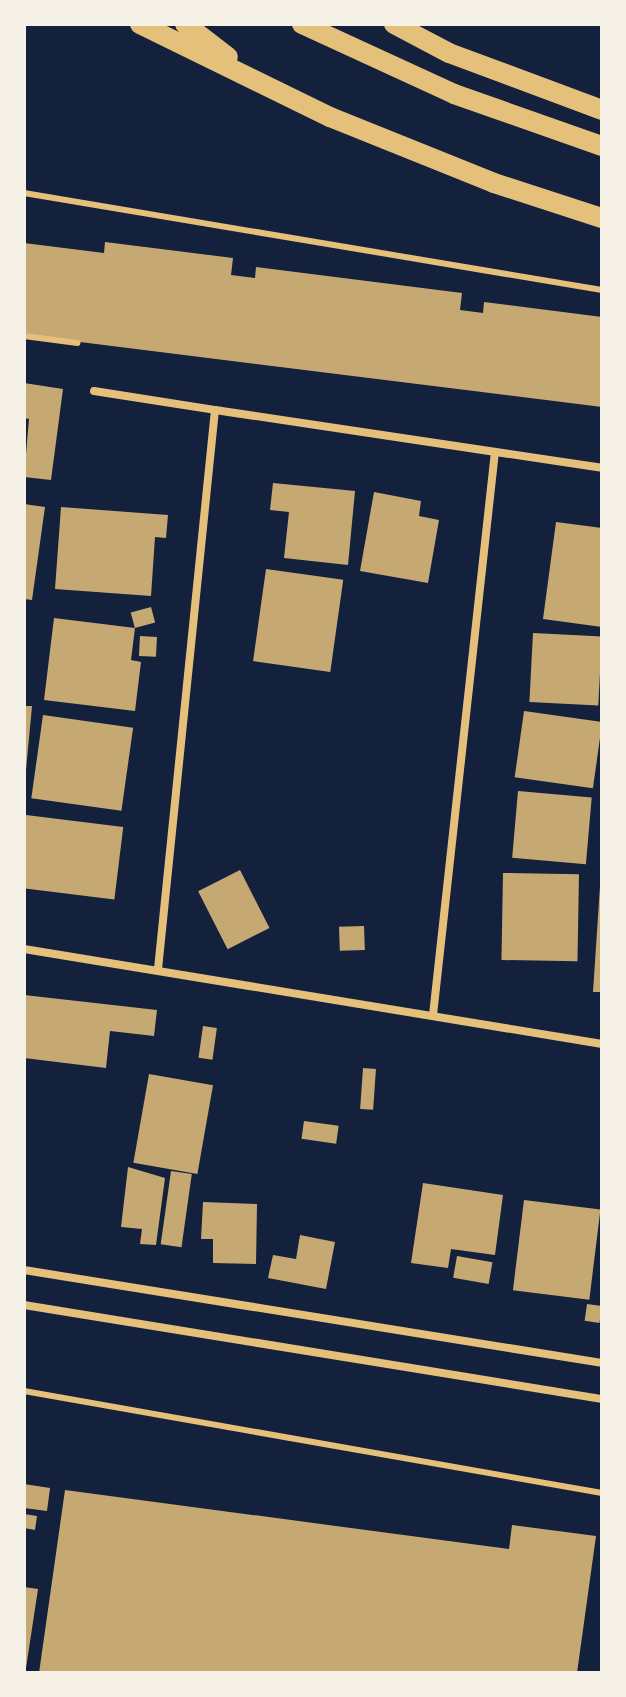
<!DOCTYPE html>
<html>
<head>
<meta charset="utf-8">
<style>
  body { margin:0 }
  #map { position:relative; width:626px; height:1697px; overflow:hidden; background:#14213d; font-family:Quicksand,sans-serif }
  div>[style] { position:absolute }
  .building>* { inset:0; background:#c6a872; transform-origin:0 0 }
  .service>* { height:6px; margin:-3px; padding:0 3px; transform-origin:3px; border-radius:3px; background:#e5c07b }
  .minor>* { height:8px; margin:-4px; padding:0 4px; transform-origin:4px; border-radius:4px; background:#e5c07b }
  .primary>* { height:20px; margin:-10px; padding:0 10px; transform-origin:10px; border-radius:10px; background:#e5c07b }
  span { translate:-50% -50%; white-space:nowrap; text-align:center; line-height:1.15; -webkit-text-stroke:7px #f6f1e7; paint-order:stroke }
  .frame { position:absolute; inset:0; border:26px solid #f6f1e7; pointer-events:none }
</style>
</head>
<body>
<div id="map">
  <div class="building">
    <div style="clip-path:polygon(105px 242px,233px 258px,231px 275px,255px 278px,256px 267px,462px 293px,460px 310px,483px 313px,484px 302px,602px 317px,602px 407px,24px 335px,24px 243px,104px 253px)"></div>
    <div style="clip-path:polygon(24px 383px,63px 389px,51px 480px,24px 477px,29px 419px,24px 418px)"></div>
    <div style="clip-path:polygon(273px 483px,355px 491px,348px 565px,284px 558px,289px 512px,270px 510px)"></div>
    <div style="clip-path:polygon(374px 492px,421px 501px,419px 516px,439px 520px,428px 583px,360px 571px)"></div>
    <div style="clip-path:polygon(24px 504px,45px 507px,32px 600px,24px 599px)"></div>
    <div style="clip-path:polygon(61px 507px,168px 515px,166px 538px,155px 537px,151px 596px,55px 589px)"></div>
    <div style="clip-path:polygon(556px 522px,602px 528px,602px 627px,543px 619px)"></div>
    <div style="left:266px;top:569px;width:78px;height:93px;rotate:8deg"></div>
    <div style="left:151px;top:607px;width:16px;height:21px;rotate:75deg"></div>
    <div style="clip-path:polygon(54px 618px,135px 628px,131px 660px,141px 662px,135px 711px,44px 700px)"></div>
    <div style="left:533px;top:633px;width:69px;height:69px;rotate:3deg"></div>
    <div style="left:140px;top:636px;width:17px;height:20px;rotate:3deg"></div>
    <div style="clip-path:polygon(24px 706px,32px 706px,26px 770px,24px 770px)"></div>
    <div style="left:524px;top:711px;width:79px;height:67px;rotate:8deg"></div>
    <div style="left:43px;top:715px;width:91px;height:84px;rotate:8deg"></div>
    <div style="left:518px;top:791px;width:74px;height:67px;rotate:5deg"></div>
    <div style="left:26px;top:815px;width:98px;height:73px;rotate:7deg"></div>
    <div style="left:240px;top:870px;width:65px;height:47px;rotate:63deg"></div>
    <div style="left:503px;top:873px;width:76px;height:87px;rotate:1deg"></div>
    <div style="clip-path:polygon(600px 886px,602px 886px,602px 992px,593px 992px)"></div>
    <div style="left:364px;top:926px;width:24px;height:25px;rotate:88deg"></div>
    <div style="clip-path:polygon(24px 995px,157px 1010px,154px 1036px,110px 1031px,106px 1068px,24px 1058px)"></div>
    <div style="left:203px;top:1026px;width:14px;height:32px;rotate:8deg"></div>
    <div style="left:363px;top:1068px;width:13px;height:41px;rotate:4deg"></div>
    <div style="left:149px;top:1074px;width:65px;height:90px;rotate:10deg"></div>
    <div style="left:304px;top:1121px;width:35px;height:18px;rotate:8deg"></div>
    <div style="clip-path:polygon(128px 1167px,165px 1178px,156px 1245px,140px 1244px,142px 1229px,121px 1227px)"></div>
    <div style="left:171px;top:1171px;width:21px;height:74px;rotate:8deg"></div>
    <div style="clip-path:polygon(423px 1183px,503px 1195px,495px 1255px,451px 1249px,448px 1268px,411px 1263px)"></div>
    <div style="left:524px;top:1200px;width:77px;height:91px;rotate:7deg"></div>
    <div style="clip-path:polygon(203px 1202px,257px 1204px,256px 1264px,213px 1263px,213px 1239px,201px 1239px)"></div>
    <div style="clip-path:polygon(300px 1235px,335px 1242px,326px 1289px,268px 1278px,273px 1255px,296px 1259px)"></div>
    <div style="left:457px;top:1256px;width:36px;height:22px;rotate:10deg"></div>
    <div style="left:587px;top:1304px;width:15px;height:17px;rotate:8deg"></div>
    <div style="clip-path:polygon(24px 1484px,50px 1488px,47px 1511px,24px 1508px)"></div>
    <div style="clip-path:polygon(65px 1490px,509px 1549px,512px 1525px,596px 1536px,577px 1673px,39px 1673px)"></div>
    <div style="clip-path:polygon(24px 1514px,37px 1516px,35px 1530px,24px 1528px)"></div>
    <div style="clip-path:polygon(24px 1587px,38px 1589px,26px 1668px,24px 1668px)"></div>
  </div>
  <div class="service">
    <div style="left:24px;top:193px;width:586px;rotate:9.53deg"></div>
    <div style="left:24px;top:336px;width:54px;rotate:7.4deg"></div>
    <div style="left:24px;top:1391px;width:587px;rotate:10.01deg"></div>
  </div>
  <div class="minor">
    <div style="left:94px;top:391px;width:122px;rotate:8.9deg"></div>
    <div style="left:24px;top:949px;width:586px;rotate:9.33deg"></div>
    <div style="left:158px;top:969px;width:562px;rotate:-84.18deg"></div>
    <div style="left:215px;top:410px;width:391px;rotate:8.5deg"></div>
    <div style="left:433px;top:1015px;width:566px;rotate:-83.72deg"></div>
    <div style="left:24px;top:1270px;width:585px;rotate:9.14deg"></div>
    <div style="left:24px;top:1305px;width:586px;rotate:9.24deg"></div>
  </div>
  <div class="primary">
    <div style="left:140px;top:24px;width:212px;rotate:26.1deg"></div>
    <div style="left:330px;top:117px;width:177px;rotate:21.9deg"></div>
    <div style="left:494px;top:183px;width:114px;rotate:18deg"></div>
    <div style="left:185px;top:24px;width:54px;rotate:37.5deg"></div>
    <div style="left:302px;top:24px;width:167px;rotate:24.7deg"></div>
    <div style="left:454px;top:94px;width:157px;rotate:19.4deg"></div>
    <div style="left:394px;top:24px;width:62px;rotate:27.8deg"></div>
    <div style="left:449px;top:53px;width:163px;rotate:20.4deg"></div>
  </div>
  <div class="frame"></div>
</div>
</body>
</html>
